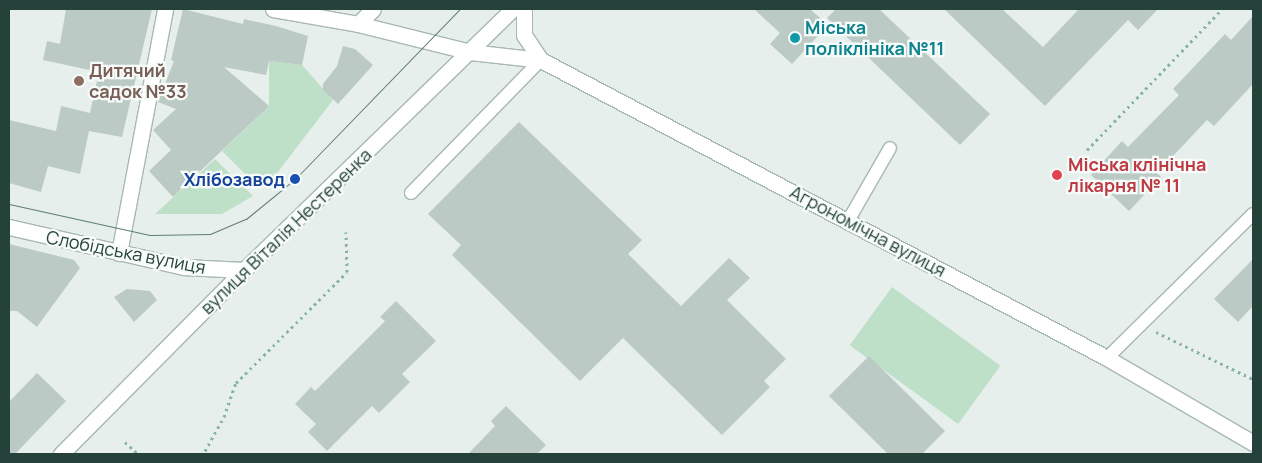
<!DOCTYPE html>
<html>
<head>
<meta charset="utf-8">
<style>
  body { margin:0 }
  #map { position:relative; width:1262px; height:463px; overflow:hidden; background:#e6efeb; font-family:Manrope,sans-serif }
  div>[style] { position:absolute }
  .green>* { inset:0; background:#bfe0c8; transform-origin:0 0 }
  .building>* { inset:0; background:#bbcac4 }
  .path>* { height:3px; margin-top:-1.5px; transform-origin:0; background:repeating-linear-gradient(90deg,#86b3a5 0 2.5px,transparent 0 6.5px) }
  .roads { filter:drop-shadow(1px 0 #a8b8b2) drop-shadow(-1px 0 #a8b8b2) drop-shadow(0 1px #a8b8b2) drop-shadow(0 -1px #a8b8b2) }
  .service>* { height:12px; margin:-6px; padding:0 6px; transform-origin:6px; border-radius:6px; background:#fff }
  .minor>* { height:15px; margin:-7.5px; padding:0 7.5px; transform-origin:7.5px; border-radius:7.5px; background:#fff }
  .tertiary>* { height:15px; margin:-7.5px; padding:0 7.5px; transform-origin:7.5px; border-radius:7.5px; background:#fff }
  .secondary>* { height:15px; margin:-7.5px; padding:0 7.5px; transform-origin:7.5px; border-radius:7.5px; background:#fff }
  .tram>* { height:1px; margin:-0.5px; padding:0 0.5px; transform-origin:0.5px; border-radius:0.5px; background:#5f7d75 }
  .dots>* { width:14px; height:14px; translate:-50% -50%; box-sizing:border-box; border:2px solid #f7fbf9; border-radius:50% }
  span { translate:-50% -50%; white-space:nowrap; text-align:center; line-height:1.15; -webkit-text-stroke:4.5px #f7fbf9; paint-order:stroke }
  .culture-label { font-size:18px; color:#0d838f; font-weight:700 }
  .left { translate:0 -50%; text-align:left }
  .education-label { font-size:18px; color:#785e54; font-weight:700 }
  .health-label { font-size:18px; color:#be3a42; font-weight:700 }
  .transit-label { font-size:18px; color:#164399; font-weight:700 }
  .right { translate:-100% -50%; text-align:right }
  .street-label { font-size:18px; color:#24423a }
  .frame { position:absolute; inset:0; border:10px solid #24423a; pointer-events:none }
</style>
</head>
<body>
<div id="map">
  <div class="green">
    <div style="clip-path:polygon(269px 61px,302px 65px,333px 100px,271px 181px,259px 188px,222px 151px,269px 106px)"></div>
    <div style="clip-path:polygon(215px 159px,253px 196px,222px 214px,155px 214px)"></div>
    <div style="left:892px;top:287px;width:134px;height:72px;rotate:36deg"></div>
  </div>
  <div class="building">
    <div style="clip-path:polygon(66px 9px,152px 9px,122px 137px,89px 131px,80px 174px,48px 166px,41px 192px,9px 183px,9px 120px,56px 131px,61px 106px,90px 113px,99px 72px,43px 60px,47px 41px,60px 44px)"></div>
    <div style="clip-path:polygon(183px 9px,243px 24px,244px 19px,276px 26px,308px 36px,302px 65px,269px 61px,266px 75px,224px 67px,269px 106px,173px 197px,149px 171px,171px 150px,153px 130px,176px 109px,158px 102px,174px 61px,171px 60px)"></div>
    <div style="clip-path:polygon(754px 9px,810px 9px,828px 25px,792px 64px,770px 44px,780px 33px)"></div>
    <div style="clip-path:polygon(836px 9px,879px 9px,990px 114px,960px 145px,827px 18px)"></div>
    <div style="clip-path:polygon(944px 9px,1002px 9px,1043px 47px,1079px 9px,1158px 9px,1138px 30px,1128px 20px,1045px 106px)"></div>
    <div style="clip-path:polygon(1253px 16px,1253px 84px,1214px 126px,1207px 120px,1157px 173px,1161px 177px,1129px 211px,1091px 175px,1122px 141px,1128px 147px,1179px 95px,1173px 89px,1225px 34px,1231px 40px)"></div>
    <div style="clip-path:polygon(343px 46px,355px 49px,373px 65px,338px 104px,323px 90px,323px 84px,337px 66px)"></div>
    <div style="clip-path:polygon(519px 122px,642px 240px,628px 254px,681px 306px,729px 258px,750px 278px,727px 300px,786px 359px,764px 381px,770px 387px,722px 435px,623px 338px,580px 381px,452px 255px,461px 245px,428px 214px)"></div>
    <div style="clip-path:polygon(9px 244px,74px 260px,80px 268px,37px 327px,17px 311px,9px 311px)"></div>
    <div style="clip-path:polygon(1253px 259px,1253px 306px,1238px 322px,1214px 299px)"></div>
    <div style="clip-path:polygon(127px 289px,150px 291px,157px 300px,134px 322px,114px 297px)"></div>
    <div style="clip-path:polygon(396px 301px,436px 341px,402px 374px,410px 382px,379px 413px,372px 406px,327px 451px,308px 432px,316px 424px,295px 404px,311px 387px,315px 391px,385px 321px,380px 317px)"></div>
    <div style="clip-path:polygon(869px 356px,945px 431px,922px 454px,888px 454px,829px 396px)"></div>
    <div style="clip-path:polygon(37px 373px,66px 401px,15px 454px,9px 454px,9px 402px)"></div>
    <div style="clip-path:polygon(506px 406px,546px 445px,537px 454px,468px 454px,495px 426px,491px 421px)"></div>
  </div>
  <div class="path">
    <div style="left:1087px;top:150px;width:195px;rotate:-46.2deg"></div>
    <div style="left:1156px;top:332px;width:108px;rotate:25.9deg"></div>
    <div style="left:125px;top:442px;width:18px;rotate:43deg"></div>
    <div style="left:205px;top:451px;width:39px;rotate:-61deg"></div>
    <div style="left:224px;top:417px;width:36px;rotate:-71deg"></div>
    <div style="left:236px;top:383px;width:157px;rotate:-45deg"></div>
    <div style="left:347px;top:272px;width:40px;rotate:-91.4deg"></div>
  </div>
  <div class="roads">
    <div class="service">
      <div style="left:411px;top:193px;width:186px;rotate:-45.7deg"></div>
      <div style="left:848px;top:221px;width:84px;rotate:-60.1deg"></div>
      <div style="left:1107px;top:358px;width:205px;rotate:-44.6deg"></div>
    </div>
    <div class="minor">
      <div style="left:358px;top:24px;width:21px;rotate:-45deg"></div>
      <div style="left:119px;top:253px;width:248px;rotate:-79.3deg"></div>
      <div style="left:61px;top:454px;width:260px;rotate:-45.2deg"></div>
    </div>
    <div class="tertiary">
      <div style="left:470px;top:52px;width:71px;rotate:6.4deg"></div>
      <div style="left:541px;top:60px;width:640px;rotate:27.77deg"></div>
      <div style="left:1107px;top:358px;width:169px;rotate:30.2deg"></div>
    </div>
    <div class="secondary">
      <div style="left:273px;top:9px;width:86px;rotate:10deg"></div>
      <div style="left:358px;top:24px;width:115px;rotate:14deg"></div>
      <div style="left:524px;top:9px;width:26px;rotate:90deg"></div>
      <div style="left:524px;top:35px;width:30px;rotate:56deg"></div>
      <div style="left:9px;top:227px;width:180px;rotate:12.9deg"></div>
      <div style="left:184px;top:267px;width:60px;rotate:2.9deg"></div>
      <div style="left:244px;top:270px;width:374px;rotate:-44.2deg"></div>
    </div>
  </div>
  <div class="tram">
    <div style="left:9px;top:204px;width:144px;rotate:12.4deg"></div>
    <div style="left:150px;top:235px;width:60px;rotate:-1deg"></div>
    <div style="left:210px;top:234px;width:39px;rotate:-23deg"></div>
    <div style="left:246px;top:219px;width:63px;rotate:-39.2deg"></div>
    <div style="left:295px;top:179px;width:237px;rotate:-45.9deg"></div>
  </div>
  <div class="dots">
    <div style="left:795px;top:38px;background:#0f9aa8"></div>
    <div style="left:79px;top:81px;background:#8d6e63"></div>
    <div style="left:1057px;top:175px;background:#e0444e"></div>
    <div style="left:295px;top:179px;background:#1a4fb4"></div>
  </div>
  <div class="culture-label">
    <span class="left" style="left:805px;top:38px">Міська<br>поліклініка №11</span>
  </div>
  <div class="education-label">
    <span class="left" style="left:89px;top:81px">Дитячий<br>садок №33</span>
  </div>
  <div class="health-label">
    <span class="left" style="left:1068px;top:175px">Міська клінічна<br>лікарня № 11</span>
  </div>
  <div class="transit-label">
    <span class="right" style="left:285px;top:179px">Хлібозавод</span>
  </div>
  <div class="street-label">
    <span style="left:286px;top:231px;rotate:-44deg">вулиця Віталія Нестеренка</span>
    <span style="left:868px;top:231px;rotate:28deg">Агрономічна вулиця</span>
    <span style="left:126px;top:252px;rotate:11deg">Слобідська вулиця</span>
  </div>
  <div class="frame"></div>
</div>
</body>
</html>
